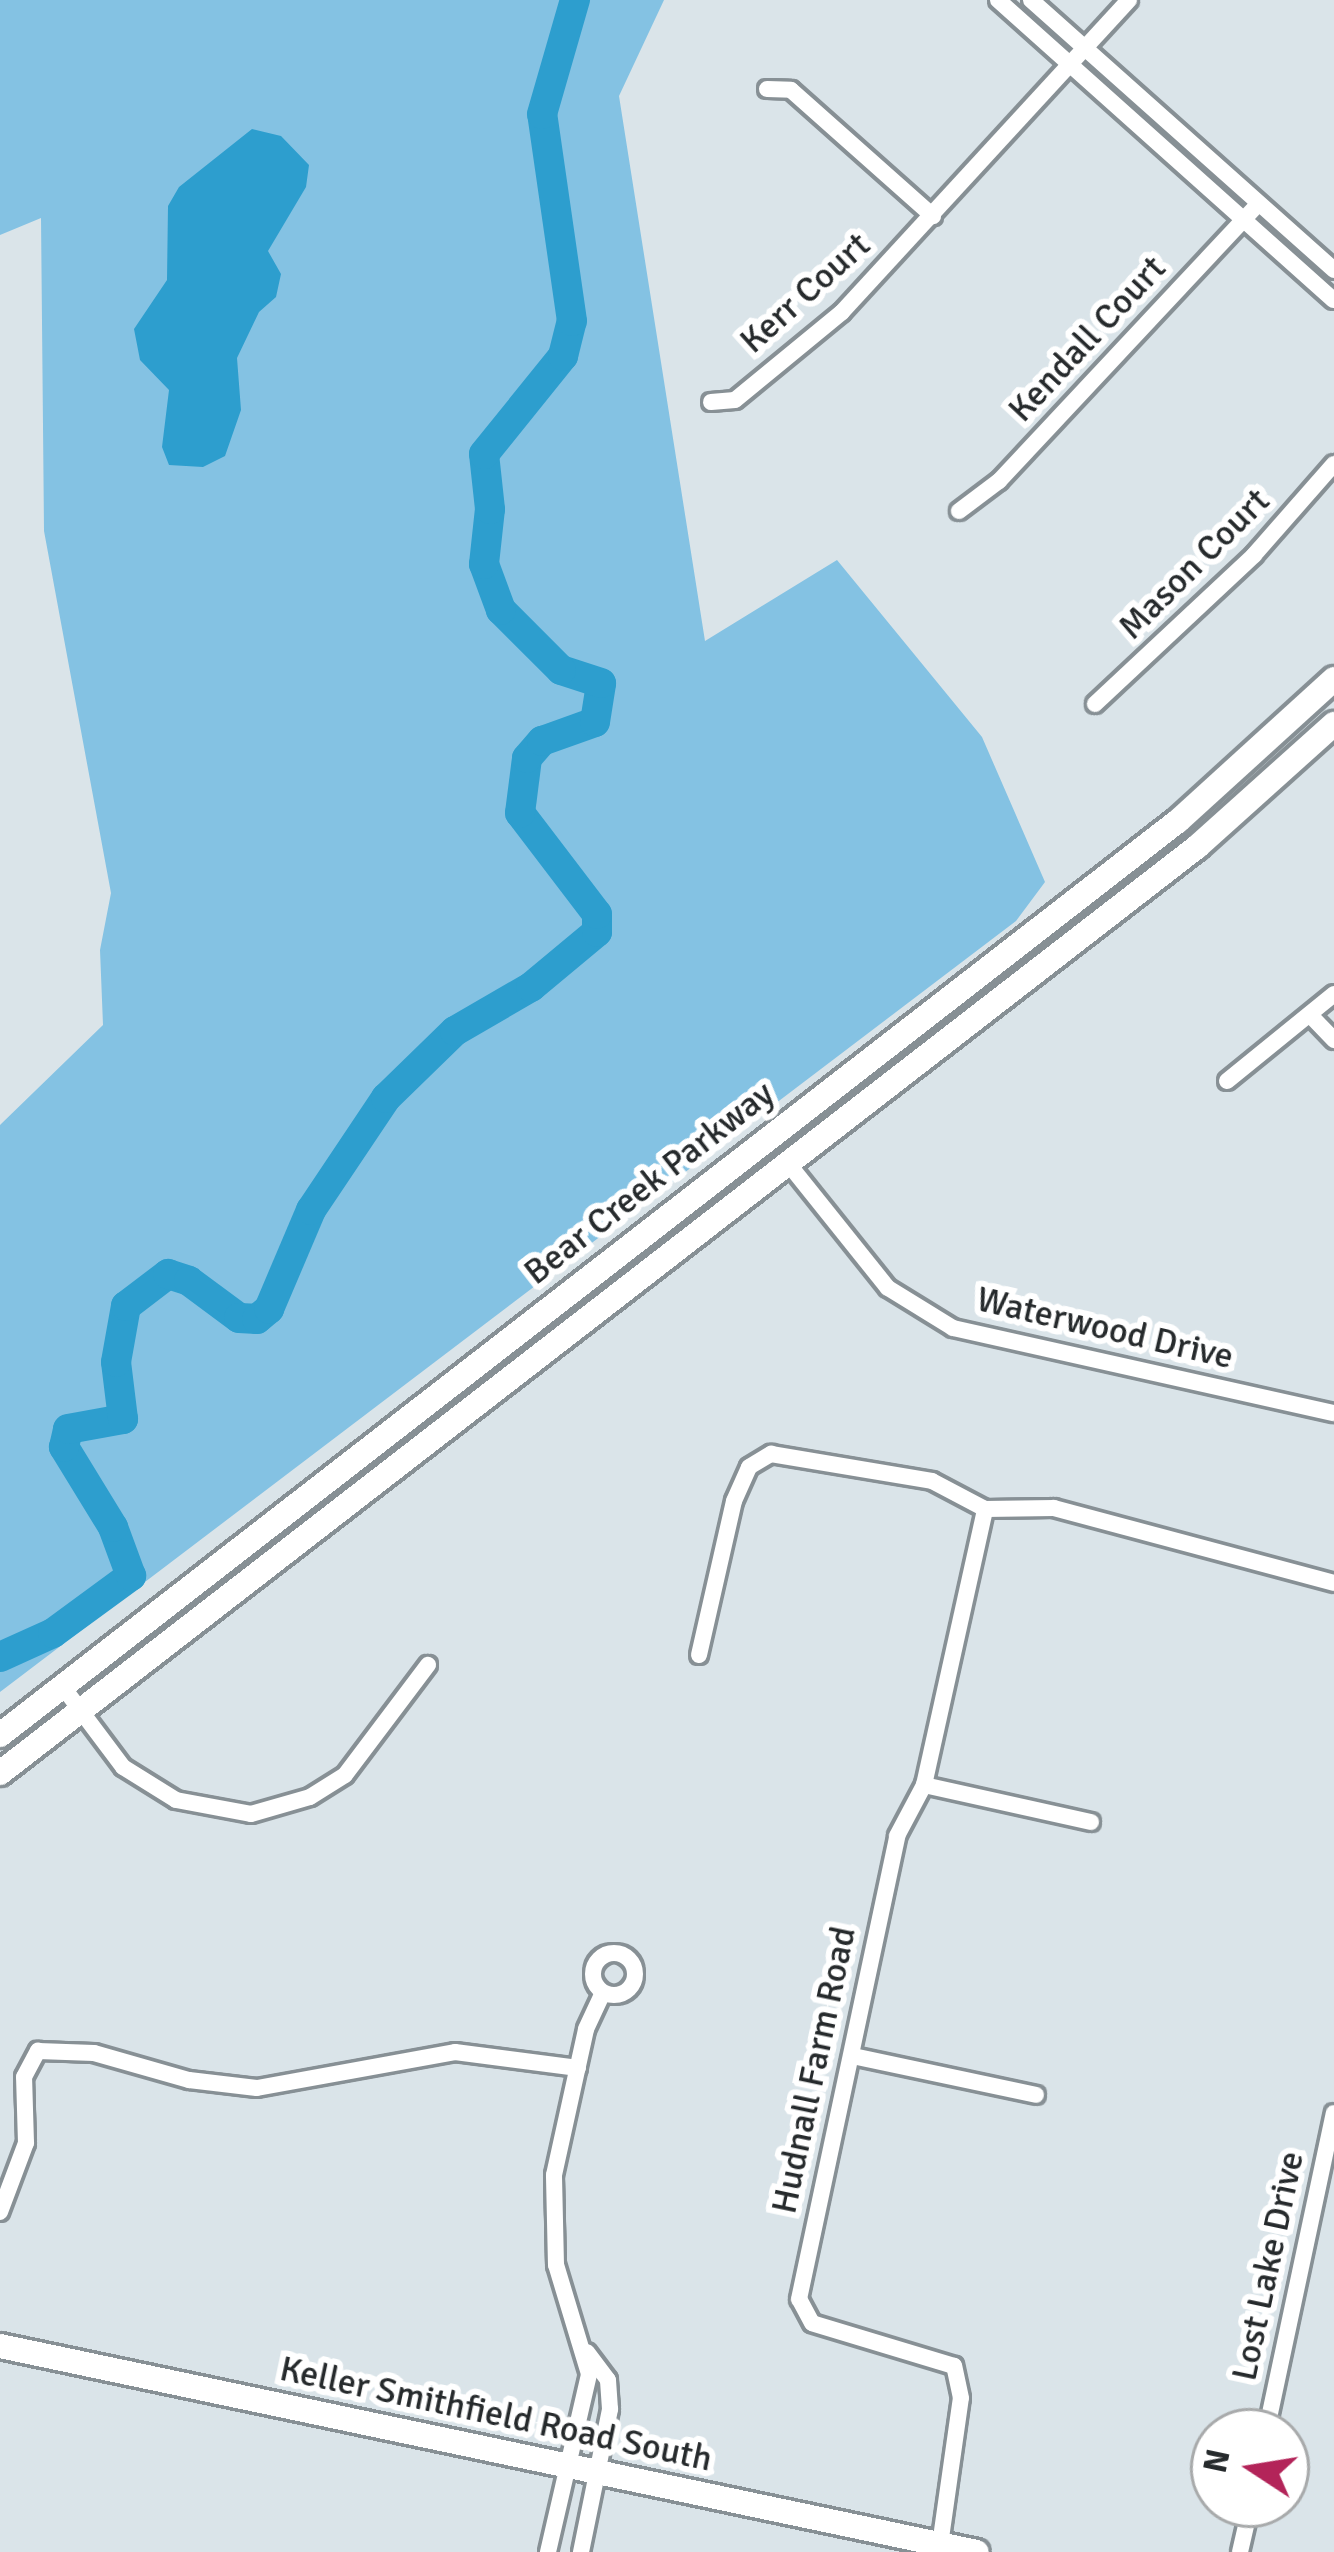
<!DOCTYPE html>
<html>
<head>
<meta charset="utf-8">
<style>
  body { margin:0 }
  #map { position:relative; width:1334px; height:2552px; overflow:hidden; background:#dae4e9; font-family:Signika,sans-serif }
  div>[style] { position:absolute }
  .green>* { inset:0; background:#84c2e3 }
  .water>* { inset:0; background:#2d9ece }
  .river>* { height:30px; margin:-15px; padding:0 15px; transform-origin:15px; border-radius:15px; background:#2d9ece }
  .roads { filter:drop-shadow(3px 0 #879095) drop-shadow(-3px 0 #879095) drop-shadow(0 3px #879095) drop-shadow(0 -3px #879095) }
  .minor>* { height:16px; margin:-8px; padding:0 8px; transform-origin:8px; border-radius:8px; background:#fff }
  .minor>.ring { margin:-8px; padding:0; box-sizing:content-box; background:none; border:16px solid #fff; border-radius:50% }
  .secondary>* { height:24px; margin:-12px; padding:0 12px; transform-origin:12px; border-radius:12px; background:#fff }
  span { translate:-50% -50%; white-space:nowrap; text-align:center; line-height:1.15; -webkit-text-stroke:12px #fff; paint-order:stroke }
  .street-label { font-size:36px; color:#262a2c }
  .north { position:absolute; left:1190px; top:2408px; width:120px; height:120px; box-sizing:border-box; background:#fff; border:3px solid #a8aaab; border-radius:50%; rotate:282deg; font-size:33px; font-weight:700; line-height:48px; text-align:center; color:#262a2c }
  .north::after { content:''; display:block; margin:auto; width:42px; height:54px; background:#b32459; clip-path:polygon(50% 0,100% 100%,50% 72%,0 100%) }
</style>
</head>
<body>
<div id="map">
  <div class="green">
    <div style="clip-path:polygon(0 0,664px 0,619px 96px,705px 641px,837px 560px,982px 737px,1045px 882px,1016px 921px,0 1692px,0 1125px,103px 1025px,100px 950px,111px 893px,44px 531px,41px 218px,0 235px)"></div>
  </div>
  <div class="water">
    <div style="clip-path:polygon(252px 129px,281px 136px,309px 165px,306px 187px,268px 251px,281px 274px,276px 297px,259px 312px,237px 358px,241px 410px,225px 456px,203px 467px,169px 465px,162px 447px,169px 390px,140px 360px,134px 329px,167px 280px,168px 206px,179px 187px)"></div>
  </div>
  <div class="river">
    <div style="left:0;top:1657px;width:58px;rotate:-24.4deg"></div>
    <div style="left:53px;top:1633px;width:97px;rotate:-36.2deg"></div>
    <div style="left:131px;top:1576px;width:52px;rotate:-110.2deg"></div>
    <div style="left:113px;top:1527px;width:94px;rotate:-121.5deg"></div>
    <div style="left:64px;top:1447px;width:18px;rotate:-77deg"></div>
    <div style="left:68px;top:1429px;width:56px;rotate:-10.3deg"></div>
    <div style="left:123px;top:1419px;width:57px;rotate:-97deg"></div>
    <div style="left:116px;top:1362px;width:57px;rotate:-79.9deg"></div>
    <div style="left:126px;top:1306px;width:53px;rotate:-37.3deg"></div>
    <div style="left:168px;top:1274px;width:22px;rotate:18deg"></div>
    <div style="left:189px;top:1281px;width:62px;rotate:36.5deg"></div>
    <div style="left:239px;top:1318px;width:18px;rotate:3deg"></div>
    <div style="left:257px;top:1319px;width:16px;rotate:-40deg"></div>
    <div style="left:269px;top:1309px;width:108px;rotate:-67deg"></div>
    <div style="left:311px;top:1210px;width:135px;rotate:-56.2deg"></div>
    <div style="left:386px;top:1098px;width:96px;rotate:-44.2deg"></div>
    <div style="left:455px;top:1031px;width:88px;rotate:-30.1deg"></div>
    <div style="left:531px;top:987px;width:86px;rotate:-39.8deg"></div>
    <div style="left:597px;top:932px;width:18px;rotate:-90deg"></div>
    <div style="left:597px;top:914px;width:127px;rotate:-127.3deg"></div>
    <div style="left:520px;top:813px;width:55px;rotate:-82.7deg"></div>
    <div style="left:527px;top:758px;width:23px;rotate:-49deg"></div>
    <div style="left:542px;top:741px;width:56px;rotate:-19.7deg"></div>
    <div style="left:595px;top:722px;width:39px;rotate:-81deg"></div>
    <div style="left:601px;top:683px;width:42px;rotate:-162deg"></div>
    <div style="left:561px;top:670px;width:85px;rotate:-135deg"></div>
    <div style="left:501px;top:610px;width:49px;rotate:-110.3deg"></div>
    <div style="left:484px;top:564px;width:55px;rotate:-83.8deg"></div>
    <div style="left:490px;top:509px;width:55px;rotate:-96.2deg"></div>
    <div style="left:484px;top:454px;width:126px;rotate:-51.1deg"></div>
    <div style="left:563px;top:356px;width:36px;rotate:-76deg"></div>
    <div style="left:572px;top:321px;width:209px;rotate:-98.2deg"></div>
    <div style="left:542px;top:114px;width:119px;rotate:-73.9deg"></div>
  </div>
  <div class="roads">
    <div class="minor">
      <div style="left:998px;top:0;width:450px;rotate:41.8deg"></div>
      <div style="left:1031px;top:0;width:406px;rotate:41.7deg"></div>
      <div style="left:767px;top:89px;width:24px;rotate:2deg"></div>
      <div style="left:791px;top:90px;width:190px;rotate:41.6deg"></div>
      <div style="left:711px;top:402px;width:24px;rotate:-5deg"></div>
      <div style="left:735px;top:400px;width:139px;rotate:-39.4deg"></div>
      <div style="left:842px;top:312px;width:424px;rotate:-47.4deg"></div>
      <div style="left:959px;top:511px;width:50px;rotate:-36.9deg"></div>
      <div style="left:999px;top:481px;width:378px;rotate:-46.9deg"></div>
      <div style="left:1095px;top:704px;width:218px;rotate:-43.1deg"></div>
      <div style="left:1254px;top:555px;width:121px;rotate:-48.7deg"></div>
      <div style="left:1310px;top:1015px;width:35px;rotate:46deg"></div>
      <div style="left:1227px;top:1081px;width:138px;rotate:-39.1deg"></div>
      <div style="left:787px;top:1162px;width:161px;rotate:51.3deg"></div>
      <div style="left:888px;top:1288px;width:76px;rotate:31.6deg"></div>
      <div style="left:953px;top:1328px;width:390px;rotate:12.6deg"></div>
      <div style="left:699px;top:1655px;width:158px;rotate:-77.2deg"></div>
      <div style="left:734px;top:1501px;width:37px;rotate:-66deg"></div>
      <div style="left:749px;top:1467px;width:26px;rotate:-31deg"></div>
      <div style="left:771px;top:1454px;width:163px;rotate:9.5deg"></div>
      <div style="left:932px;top:1481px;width:60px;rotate:27.8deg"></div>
      <div style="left:985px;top:1509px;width:69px;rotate:-0.8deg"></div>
      <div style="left:1054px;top:1508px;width:290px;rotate:15deg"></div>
      <div style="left:63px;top:1687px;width:100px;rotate:53.1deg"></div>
      <div style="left:123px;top:1767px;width:62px;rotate:31.9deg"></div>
      <div style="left:176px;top:1800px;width:76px;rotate:10.6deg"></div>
      <div style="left:251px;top:1814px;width:61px;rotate:-16.1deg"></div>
      <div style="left:310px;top:1797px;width:41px;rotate:-32.2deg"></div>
      <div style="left:345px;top:1775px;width:138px;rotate:-53deg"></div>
      <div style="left:924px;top:1785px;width:171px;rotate:12.5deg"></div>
      <div class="ring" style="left:593px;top:1953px;width:26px;height:26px"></div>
      <div style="left:853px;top:2056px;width:187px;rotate:12deg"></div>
      <div style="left:0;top:2212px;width:74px;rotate:-69.4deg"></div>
      <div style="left:26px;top:2143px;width:66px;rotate:-91.7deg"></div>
      <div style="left:24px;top:2077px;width:30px;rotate:-62deg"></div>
      <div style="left:38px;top:2051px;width:56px;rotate:2deg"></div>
      <div style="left:94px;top:2053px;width:99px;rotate:15.9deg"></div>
      <div style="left:189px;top:2080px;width:68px;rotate:6.7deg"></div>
      <div style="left:257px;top:2088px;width:201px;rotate:-10.3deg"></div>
      <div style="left:455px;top:2052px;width:124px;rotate:7.4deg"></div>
      <div style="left:1266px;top:2432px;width:326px;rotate:-78deg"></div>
      <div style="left:940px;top:2545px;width:148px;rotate:-81.9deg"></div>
      <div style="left:961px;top:2398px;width:33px;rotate:-102deg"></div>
      <div style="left:954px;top:2366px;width:148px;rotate:-163.2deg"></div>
      <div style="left:812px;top:2323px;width:27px;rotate:-118deg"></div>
      <div style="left:799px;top:2299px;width:473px;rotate:-78deg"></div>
      <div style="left:897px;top:1836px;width:58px;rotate:-62.1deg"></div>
      <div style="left:924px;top:1785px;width:283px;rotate:-77.5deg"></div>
      <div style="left:548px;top:2552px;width:183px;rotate:-77deg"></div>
      <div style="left:589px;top:2374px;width:114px;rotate:-106.8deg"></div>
      <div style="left:556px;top:2265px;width:90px;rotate:-91.3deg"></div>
      <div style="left:554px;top:2175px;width:149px;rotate:-77.6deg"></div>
      <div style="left:586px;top:2029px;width:40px;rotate:-65deg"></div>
      <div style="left:581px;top:2552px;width:146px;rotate:-78.5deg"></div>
      <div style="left:610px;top:2409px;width:29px;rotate:-94deg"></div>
      <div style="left:608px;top:2380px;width:35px;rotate:-127deg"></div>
      <div style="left:1240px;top:2552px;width:49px;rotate:-77.1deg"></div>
    </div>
    <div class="secondary">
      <div style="left:0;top:1735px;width:1491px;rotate:-37.81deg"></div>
      <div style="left:1178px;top:821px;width:211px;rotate:-42.3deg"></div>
      <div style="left:0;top:1773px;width:1515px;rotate:-37.73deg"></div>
      <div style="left:1198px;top:846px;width:183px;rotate:-41.9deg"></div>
      <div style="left:0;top:2346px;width:998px;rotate:11.91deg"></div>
    </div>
  </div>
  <div class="street-label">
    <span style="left:805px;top:293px;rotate:-42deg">Kerr Court</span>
    <span style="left:1087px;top:339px;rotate:-47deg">Kendall Court</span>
    <span style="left:1194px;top:564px;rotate:-45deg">Mason Court</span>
    <span style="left:649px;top:1183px;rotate:-38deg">Bear Creek Parkway</span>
    <span style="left:1105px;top:1328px;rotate:13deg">Waterwood Drive</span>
    <span style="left:814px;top:2070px;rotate:-78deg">Hudnall Farm Road</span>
    <span style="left:1268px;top:2266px;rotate:-78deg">Lost Lake Drive</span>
    <span style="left:496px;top:2414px;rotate:12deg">Keller Smithfield Road South</span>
  </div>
  <div class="north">N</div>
</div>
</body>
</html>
